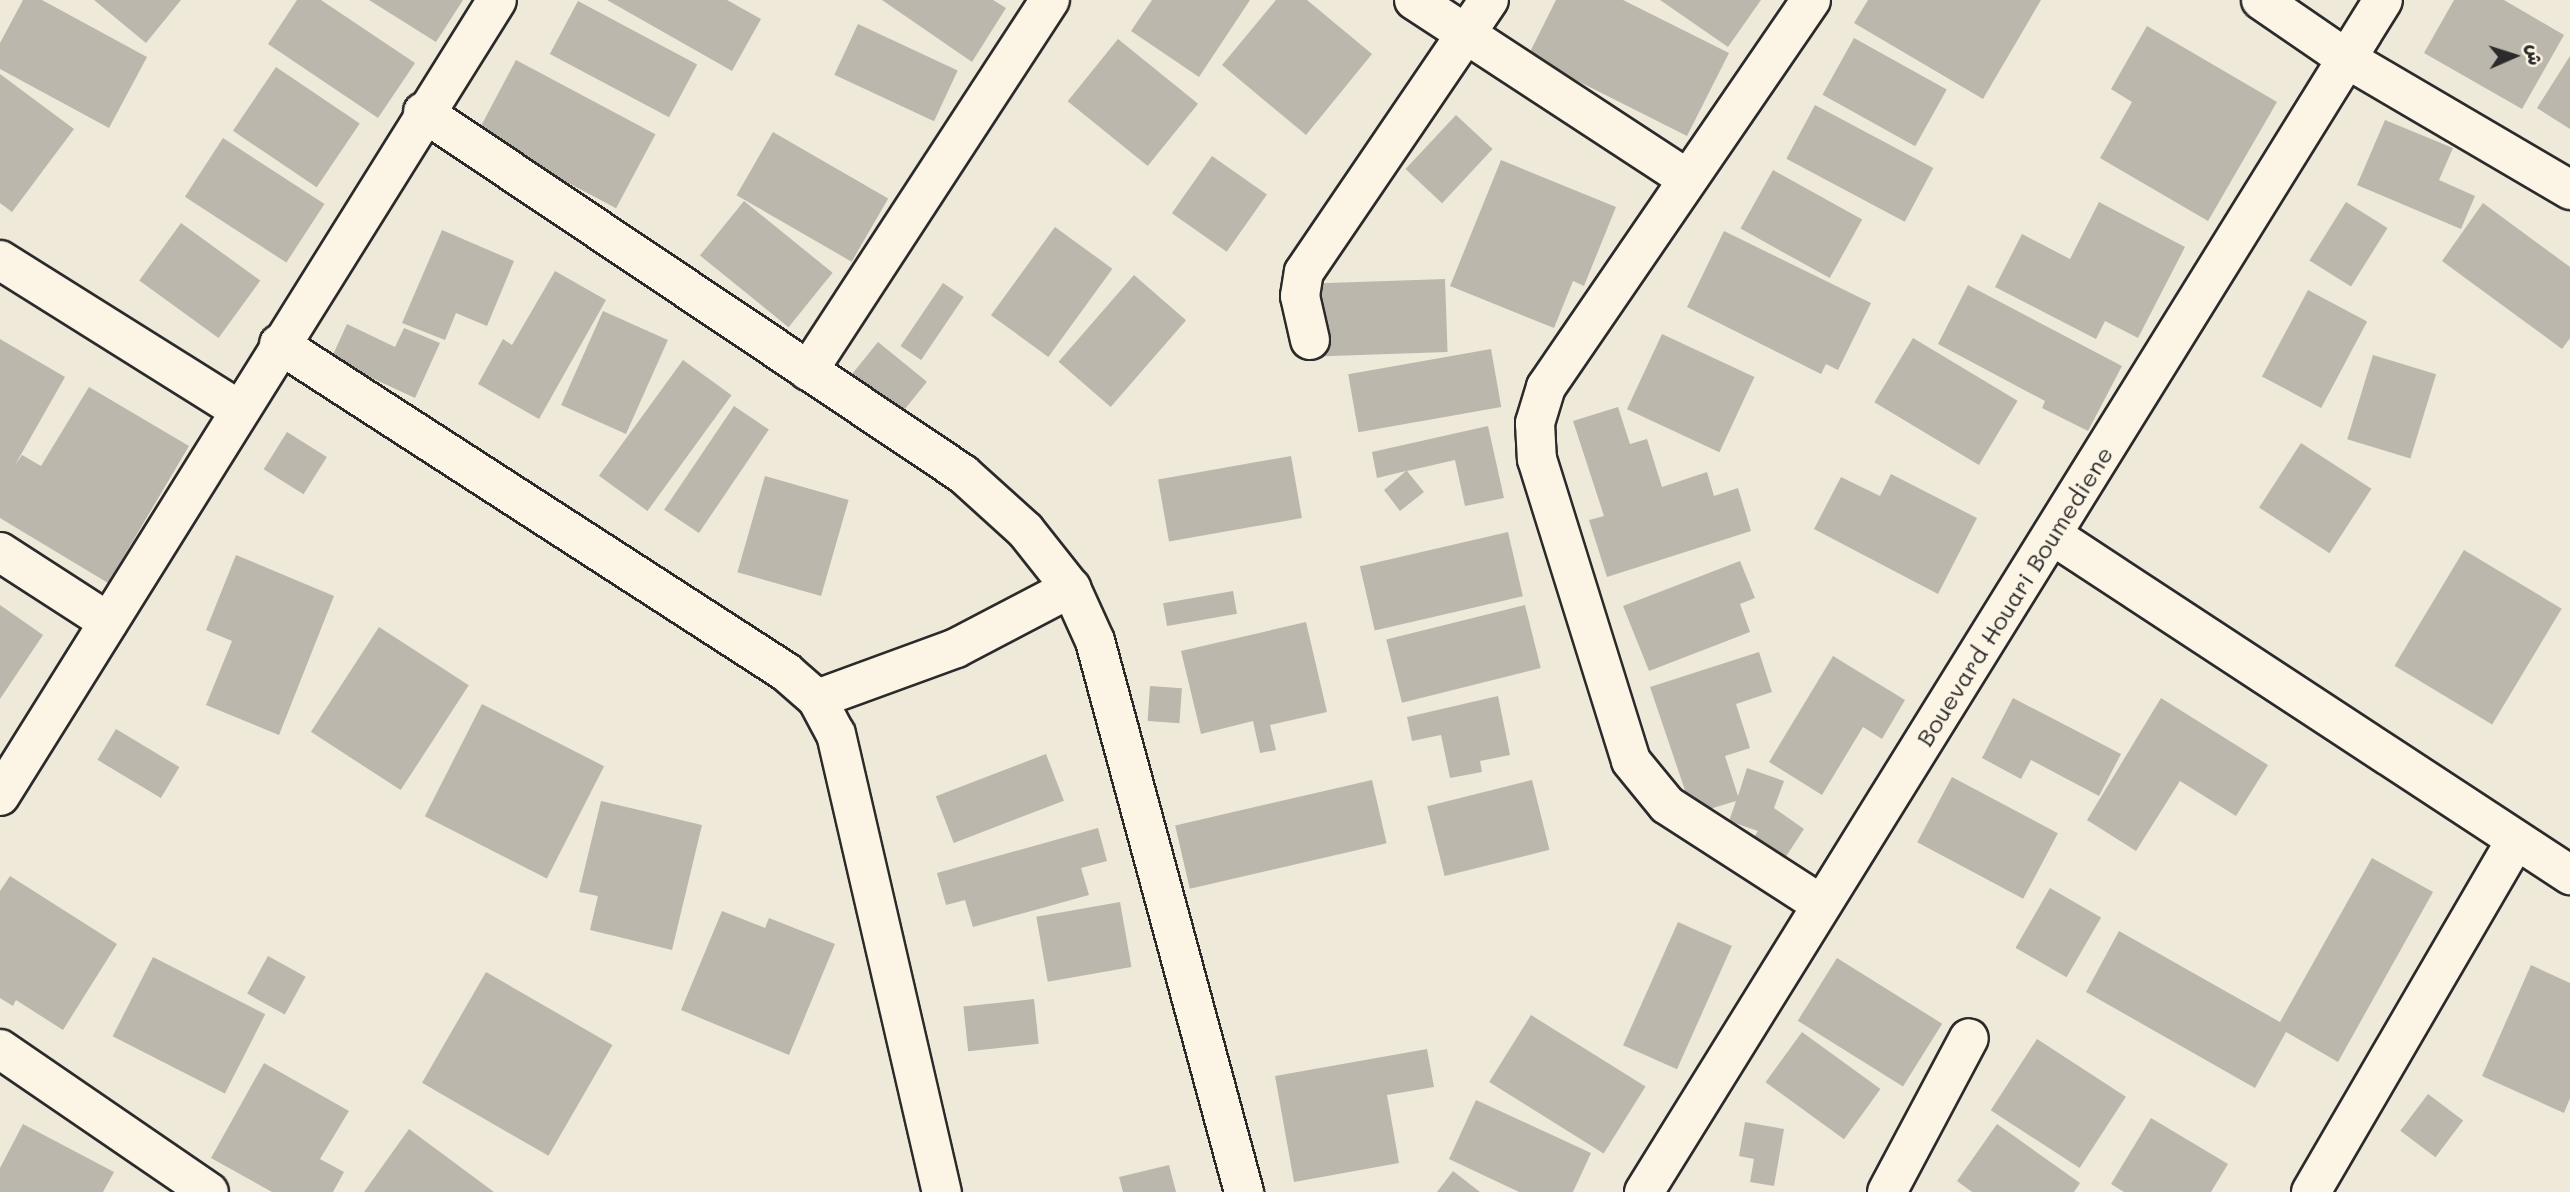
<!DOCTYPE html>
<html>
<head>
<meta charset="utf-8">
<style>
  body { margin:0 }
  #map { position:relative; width:2570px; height:1192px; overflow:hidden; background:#efe9da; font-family:Mali,"Playpen Sans Arabic",sans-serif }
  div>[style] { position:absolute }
  .building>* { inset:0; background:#bcb7ac; transform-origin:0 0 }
  .roads { filter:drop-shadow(2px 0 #2b2b2b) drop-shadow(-2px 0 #2b2b2b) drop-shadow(0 2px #2b2b2b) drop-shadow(0 -2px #2b2b2b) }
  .minor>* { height:38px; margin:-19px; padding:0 19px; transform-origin:19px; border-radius:19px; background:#fcf5e5 }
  span { translate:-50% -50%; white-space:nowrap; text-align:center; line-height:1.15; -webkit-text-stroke:5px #fcf5e5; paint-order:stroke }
  .street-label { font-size:24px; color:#2b2b2b }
  .north { position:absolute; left:2479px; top:21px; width:70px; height:70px; -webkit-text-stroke:5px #fcf5e5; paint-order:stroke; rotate:87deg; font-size:19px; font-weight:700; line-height:28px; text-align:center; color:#2b2b2b }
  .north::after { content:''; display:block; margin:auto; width:24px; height:32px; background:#2b2b2b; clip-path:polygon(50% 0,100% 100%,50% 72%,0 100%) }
</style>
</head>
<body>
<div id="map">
  <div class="building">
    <div style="clip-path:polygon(23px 0,42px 0,147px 57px,109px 128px,0 69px,0 43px)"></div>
    <div style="clip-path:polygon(94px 0,181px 0,146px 43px)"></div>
    <div style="clip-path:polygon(297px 0,321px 0,415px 63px,378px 118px,268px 44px)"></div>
    <div style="clip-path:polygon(369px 0,463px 0,436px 42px)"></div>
    <div style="clip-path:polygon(607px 0,727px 0,761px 19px,732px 71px)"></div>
    <div style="clip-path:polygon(882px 0,993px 0,1006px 8px,972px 62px)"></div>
    <div style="clip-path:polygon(1152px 0,1250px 0,1199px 77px,1131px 31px)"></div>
    <div style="clip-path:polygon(1276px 0,1307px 0,1372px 54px,1306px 135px,1222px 65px)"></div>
    <div style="clip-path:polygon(1556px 0,1623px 0,1729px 53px,1687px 136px,1528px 56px)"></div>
    <div style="clip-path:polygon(1660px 0,1761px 0,1728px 47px)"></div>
    <div style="clip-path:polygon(1868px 0,2041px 0,1983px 99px,1854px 23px)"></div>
    <div style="clip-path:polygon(2454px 0,2504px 0,2564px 35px,2522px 109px,2424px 53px)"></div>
    <div style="left:578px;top:1px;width:135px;height:60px;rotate:28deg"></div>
    <div style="left:858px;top:24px;width:110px;height:56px;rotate:25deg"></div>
    <div style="clip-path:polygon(2147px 26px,2277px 102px,2208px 221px,2100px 158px,2132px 102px,2111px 89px)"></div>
    <div style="left:1854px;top:38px;width:106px;height:65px;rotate:29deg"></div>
    <div style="left:1118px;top:39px;width:103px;height:80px;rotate:39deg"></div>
    <div style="clip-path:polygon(2570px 56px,2570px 129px,2537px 108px)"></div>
    <div style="left:516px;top:60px;width:158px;height:84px;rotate:28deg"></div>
    <div style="left:276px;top:67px;width:101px;height:77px;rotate:34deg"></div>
    <div style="clip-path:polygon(0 74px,74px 129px,12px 212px,0 203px)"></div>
    <div style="left:1815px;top:105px;width:134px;height:61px;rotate:28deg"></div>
    <div style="left:1456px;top:115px;width:50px;height:74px;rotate:43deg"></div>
    <div style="clip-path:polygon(2385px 120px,2453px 148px,2439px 180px,2475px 196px,2461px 229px,2357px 185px)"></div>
    <div style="left:773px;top:132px;width:133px;height:73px;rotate:30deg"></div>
    <div style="left:223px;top:138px;width:121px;height:70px;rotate:33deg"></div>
    <div style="left:1212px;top:156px;width:67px;height:70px;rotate:35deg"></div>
    <div style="clip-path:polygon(1501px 160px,1616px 207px,1584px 286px,1573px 281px,1554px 328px,1450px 286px)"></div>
    <div style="left:1773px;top:170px;width:102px;height:67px;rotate:29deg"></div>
    <div style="left:744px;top:201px;width:114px;height:70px;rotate:39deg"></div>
    <div style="clip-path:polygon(2099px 202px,2185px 247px,2138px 338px,2105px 321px,2096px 339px,1995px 287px,2022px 234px,2070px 259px)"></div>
    <div style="left:2346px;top:202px;width:49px;height:69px;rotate:32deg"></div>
    <div style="clip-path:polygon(2483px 203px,2570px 267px,2570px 338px,2562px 349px,2442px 261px)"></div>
    <div style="left:181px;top:223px;width:98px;height:71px;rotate:36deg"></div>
    <div style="left:1055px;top:227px;width:71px;height:109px;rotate:36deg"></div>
    <div style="clip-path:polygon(442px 230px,514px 261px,487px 326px,456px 313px,445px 340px,402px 323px)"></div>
    <div style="clip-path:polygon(1724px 231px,1871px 303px,1838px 370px,1826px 364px,1821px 374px,1687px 307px)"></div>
    <div style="clip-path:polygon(555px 271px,606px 300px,539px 419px,478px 384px,503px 339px,512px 345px)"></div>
    <div style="left:1134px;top:275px;width:69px;height:115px;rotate:41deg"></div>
    <div style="left:1445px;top:279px;width:73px;height:124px;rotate:88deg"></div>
    <div style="left:943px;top:283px;width:25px;height:76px;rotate:34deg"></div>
    <div style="clip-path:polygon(1968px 285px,2122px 366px,2088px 431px,2042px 408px,2045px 401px,1938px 344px)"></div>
    <div style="left:2308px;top:290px;width:67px;height:98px;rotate:28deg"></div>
    <div style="left:603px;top:311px;width:71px;height:103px;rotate:24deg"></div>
    <div style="clip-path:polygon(347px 324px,395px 347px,404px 328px,440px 343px,415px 398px,331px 359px)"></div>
    <div style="left:1662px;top:334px;width:102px;height:83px;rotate:25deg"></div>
    <div style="left:1913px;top:338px;width:122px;height:75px;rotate:31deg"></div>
    <div style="clip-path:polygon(0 339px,65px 377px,15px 465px,22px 455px,41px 466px,89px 387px,189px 446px,108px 583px,0 518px)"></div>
    <div style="left:878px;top:342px;width:63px;height:55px;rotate:39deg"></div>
    <div style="left:1491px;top:349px;width:59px;height:145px;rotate:80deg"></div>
    <div style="left:2373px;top:355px;width:66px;height:88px;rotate:17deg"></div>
    <div style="left:683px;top:360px;width:60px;height:143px;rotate:36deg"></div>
    <div style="left:734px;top:406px;width:42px;height:125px;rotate:34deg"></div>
    <div style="clip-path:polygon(1618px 407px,1630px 444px,1647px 439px,1662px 487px,1707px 472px,1714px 496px,1738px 488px,1751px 531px,1607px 577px,1589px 520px,1604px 516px,1573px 421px)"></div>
    <div style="clip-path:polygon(1488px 426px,1504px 498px,1465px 506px,1455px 460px,1407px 471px,1424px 492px,1400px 511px,1384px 490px,1406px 471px,1377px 478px,1372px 452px)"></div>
    <div style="left:287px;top:432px;width:47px;height:44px;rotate:32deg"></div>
    <div style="left:2301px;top:443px;width:84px;height:77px;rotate:33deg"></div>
    <div style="left:1291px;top:456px;width:63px;height:135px;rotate:80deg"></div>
    <div style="clip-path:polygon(1891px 474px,1977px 518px,1938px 594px,1814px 529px,1841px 477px,1880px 496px)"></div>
    <div style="left:765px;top:476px;width:87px;height:100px;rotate:16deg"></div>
    <div style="left:1508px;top:532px;width:66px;height:152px;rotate:77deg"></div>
    <div style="left:2464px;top:550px;width:114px;height:135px;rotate:31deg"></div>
    <div style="clip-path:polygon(236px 555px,334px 596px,279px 735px,206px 705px,232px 641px,206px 630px)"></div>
    <div style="clip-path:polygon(1740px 561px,1755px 598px,1740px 604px,1750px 632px,1649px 671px,1623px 606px)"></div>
    <div style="left:1233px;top:591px;width:23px;height:71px;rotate:80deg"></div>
    <div style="clip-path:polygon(0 605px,43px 635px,0 699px)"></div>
    <div style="left:1525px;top:605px;width:65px;height:143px;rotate:76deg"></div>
    <div style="clip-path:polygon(1306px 622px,1327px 712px,1270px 725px,1276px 750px,1260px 753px,1253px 721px,1201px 734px,1181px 651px)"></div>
    <div style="left:379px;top:627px;width:107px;height:125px;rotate:33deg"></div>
    <div style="clip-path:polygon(1759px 652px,1772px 692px,1736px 704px,1750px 748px,1725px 756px,1738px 796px,1747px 768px,1784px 781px,1774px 808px,1804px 829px,1785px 858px,1754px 837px,1758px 831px,1729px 821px,1736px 801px,1693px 814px,1650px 687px)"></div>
    <div style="clip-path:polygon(1833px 656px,1905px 700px,1882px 739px,1863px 727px,1822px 795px,1769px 762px)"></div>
    <div style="left:1150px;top:686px;width:32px;height:35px;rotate:4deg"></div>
    <div style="clip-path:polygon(1498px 696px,1510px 755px,1480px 761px,1482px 772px,1450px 778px,1441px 735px,1412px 741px,1407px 717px)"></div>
    <div style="clip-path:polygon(2013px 698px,2121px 754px,2099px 796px,2031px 760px,2021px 779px,1982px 758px)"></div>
    <div style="clip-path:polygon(2161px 698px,2268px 765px,2236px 816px,2180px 781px,2136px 851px,2087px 820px)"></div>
    <div style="left:482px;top:704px;width:137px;height:126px;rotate:27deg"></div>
    <div style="left:116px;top:729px;width:74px;height:36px;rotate:31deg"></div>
    <div style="left:1046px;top:754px;width:50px;height:118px;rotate:69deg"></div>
    <div style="left:1952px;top:777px;width:120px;height:74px;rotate:28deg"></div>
    <div style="left:1372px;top:780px;width:65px;height:202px;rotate:77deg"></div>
    <div style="left:1532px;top:780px;width:72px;height:108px;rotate:76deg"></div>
    <div style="clip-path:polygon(601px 801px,702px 825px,672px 950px,590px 930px,598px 896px,579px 892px)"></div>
    <div style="clip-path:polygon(1098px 828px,1107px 861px,1081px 868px,1089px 895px,973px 927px,965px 900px,946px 905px,937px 873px)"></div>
    <div style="clip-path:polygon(2372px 858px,2433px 892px,2338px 1062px,2286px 1032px,2255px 1088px,2086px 992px,2119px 931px,2280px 1022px)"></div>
    <div style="clip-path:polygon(10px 876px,117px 944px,63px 1030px,16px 1000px,13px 1006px,0 998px,0 891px)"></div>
    <div style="left:2050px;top:888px;width:59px;height:69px;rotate:30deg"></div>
    <div style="left:1120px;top:902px;width:66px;height:85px;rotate:80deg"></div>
    <div style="clip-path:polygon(722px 911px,765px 928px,769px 918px,835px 944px,789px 1055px,681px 1010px)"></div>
    <div style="left:1678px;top:922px;width:59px;height:135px;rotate:24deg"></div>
    <div style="left:268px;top:956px;width:43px;height:43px;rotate:29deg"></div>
    <div style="left:153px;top:957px;width:126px;height:89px;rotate:27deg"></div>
    <div style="left:1837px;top:958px;width:124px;height:74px;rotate:32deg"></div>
    <div style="clip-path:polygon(2531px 965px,2570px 983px,2570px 1098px,2564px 1113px,2482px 1076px)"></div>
    <div style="left:486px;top:972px;width:146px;height:128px;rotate:30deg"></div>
    <div style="left:1034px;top:999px;width:45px;height:71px;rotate:84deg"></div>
    <div style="left:1531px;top:1015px;width:135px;height:79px;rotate:32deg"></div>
    <div style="left:1802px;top:1032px;width:97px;height:62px;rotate:36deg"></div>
    <div style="left:2037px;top:1039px;width:106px;height:85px;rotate:33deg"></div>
    <div style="clip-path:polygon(1427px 1049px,1434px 1087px,1387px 1095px,1399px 1163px,1294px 1182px,1275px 1076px)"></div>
    <div style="clip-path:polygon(264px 1063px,349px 1111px,320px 1159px,344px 1172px,333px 1192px,272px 1192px,211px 1158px)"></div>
    <div style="left:2428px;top:1094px;width:44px;height:46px;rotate:37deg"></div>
    <div style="clip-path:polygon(1476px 1100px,1591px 1153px,1573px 1192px,1519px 1192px,1449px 1159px)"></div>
    <div style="clip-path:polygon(2151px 1118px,2228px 1164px,2211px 1192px,2124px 1192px,2111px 1184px)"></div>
    <div style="clip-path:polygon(1745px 1122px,1784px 1129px,1774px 1186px,1750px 1182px,1754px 1159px,1739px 1156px)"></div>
    <div style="clip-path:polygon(23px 1124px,114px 1172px,103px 1192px,0 1192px,0 1168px)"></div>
    <div style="clip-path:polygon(1997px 1124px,2080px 1183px,2074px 1192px,1972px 1192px,1957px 1181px)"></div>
    <div style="clip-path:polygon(409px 1129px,494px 1192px,364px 1192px)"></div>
    <div style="clip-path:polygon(1169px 1165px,1176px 1192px,1123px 1192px,1119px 1177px)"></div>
    <div style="clip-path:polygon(1453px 1171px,1480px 1192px,1437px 1192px)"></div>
  </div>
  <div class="roads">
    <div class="minor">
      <div style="left:1414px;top:0;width:327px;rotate:33.2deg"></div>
      <div style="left:1811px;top:0;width:469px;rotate:124.4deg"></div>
      <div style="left:1546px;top:387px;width:38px;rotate:107deg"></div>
      <div style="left:1535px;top:423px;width:36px;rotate:87deg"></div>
      <div style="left:1537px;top:459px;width:316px;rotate:72.7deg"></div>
      <div style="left:1631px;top:761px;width:57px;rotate:50.7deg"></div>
      <div style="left:1667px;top:805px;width:184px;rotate:32.8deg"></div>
      <div style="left:2261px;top:0;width:104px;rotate:34.5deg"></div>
      <div style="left:2347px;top:59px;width:259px;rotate:30.4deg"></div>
      <div style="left:423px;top:112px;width:650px;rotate:33.84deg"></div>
      <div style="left:963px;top:474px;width:84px;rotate:42.1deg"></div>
      <div style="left:1025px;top:530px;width:74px;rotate:51.6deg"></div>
      <div style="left:1071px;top:588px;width:58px;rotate:65.6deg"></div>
      <div style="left:1095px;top:641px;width:571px;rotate:74.87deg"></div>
      <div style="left:0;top:260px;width:282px;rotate:32.1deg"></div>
      <div style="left:1310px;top:340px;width:45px;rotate:-102.8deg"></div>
      <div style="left:1300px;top:296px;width:24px;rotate:-81deg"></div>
      <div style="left:1304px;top:272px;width:329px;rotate:-55.8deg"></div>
      <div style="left:279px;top:344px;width:604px;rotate:32.9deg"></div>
      <div style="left:786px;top:672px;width:41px;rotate:41.1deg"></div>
      <div style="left:817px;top:699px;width:40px;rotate:62deg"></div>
      <div style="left:836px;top:734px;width:470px;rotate:77deg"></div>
      <div style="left:808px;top:371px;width:443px;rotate:-56.9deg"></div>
      <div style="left:2052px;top:535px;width:620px;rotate:33.28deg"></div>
      <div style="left:0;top:552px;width:129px;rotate:32.9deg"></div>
      <div style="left:817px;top:699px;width:148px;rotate:-20.1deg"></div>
      <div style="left:956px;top:648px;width:130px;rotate:-27.6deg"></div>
      <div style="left:0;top:796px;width:938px;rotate:-58.02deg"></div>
      <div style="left:0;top:1049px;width:253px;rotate:34.4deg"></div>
      <div style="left:1644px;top:1192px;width:1402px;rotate:-58.2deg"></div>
      <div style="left:1887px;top:1192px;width:174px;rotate:-62deg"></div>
      <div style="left:2311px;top:1192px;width:404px;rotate:-59.8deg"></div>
    </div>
  </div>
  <div class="street-label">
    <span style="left:2014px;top:596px;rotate:-58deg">Bouevard Houari Boumediene</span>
  </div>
  <div class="north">ش</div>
</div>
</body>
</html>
